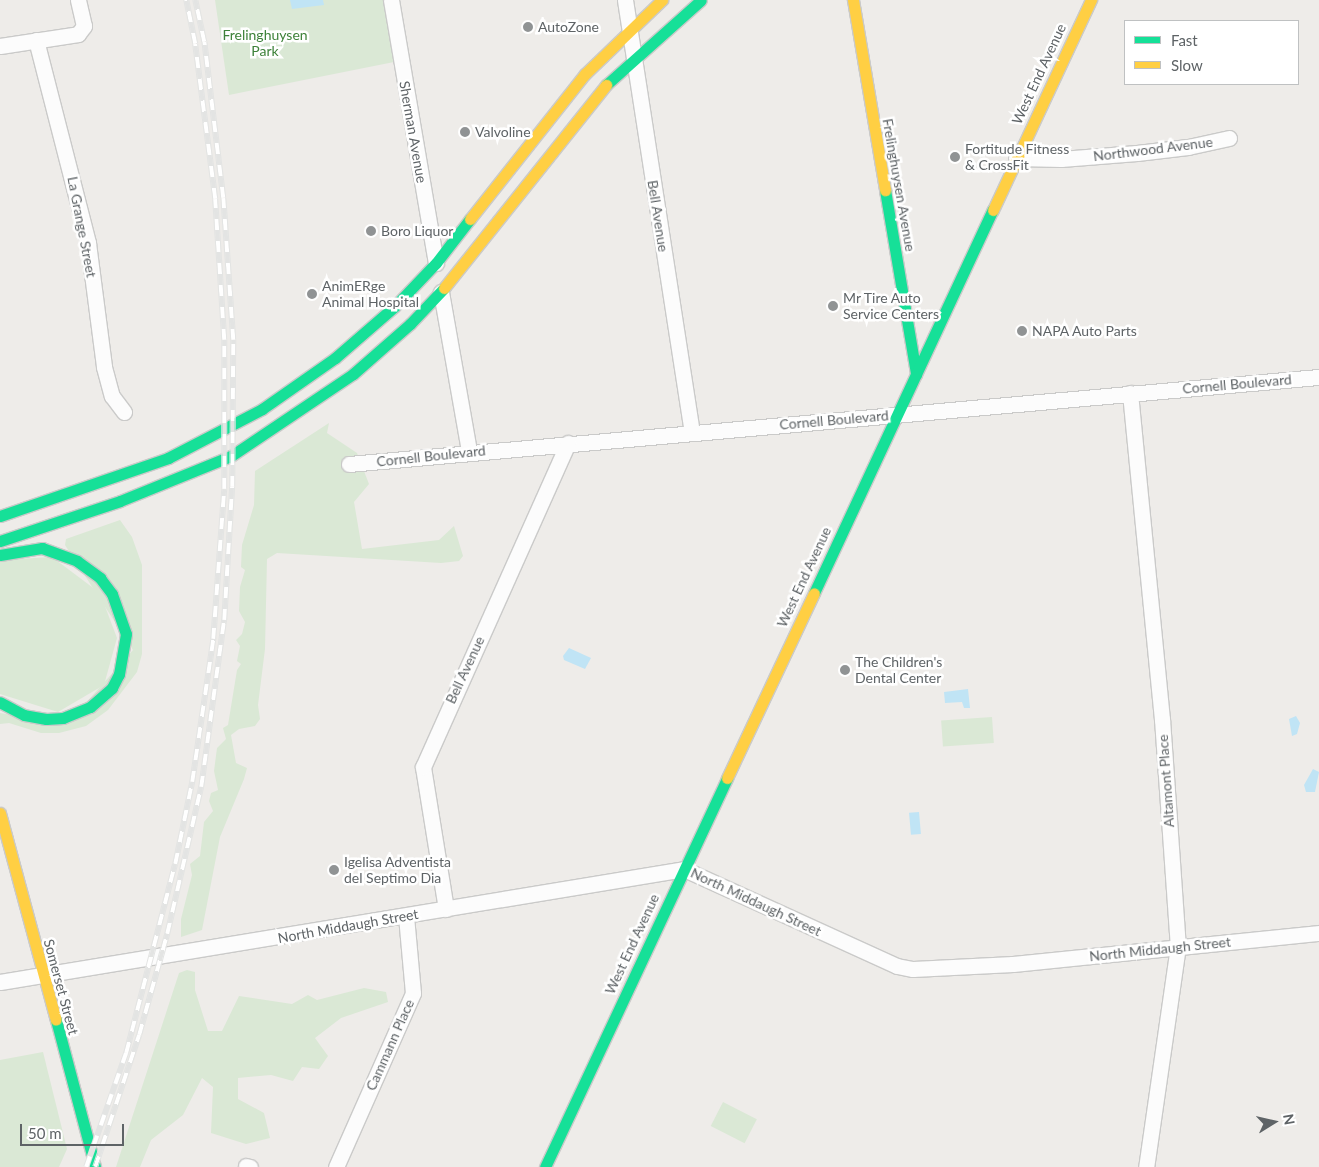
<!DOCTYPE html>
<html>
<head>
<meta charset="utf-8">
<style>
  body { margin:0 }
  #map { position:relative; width:1319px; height:1167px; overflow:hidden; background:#eeece9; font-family:Lato,sans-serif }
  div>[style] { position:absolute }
  .green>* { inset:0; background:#dae8d5; transform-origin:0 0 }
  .water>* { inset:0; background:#c0e4f5; transform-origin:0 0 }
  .roads { filter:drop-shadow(1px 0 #cacac9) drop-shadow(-1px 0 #cacac9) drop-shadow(0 1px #cacac9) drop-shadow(0 -1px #cacac9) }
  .street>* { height:15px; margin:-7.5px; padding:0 7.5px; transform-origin:7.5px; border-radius:7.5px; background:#fcfcfc }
  .fast>* { height:11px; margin:-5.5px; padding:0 5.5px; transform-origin:5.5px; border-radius:5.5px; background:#16e098 }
  .slow>* { height:11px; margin:-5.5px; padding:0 5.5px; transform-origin:5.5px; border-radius:5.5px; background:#ffcf43 }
  .rail>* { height:5.5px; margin-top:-2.75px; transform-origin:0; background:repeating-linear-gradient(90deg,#fff 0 11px,#e3e4e3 0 22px); box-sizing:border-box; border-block:1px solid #e3e4e3 }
  .dots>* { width:14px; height:14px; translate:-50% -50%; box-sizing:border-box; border:2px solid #fff; border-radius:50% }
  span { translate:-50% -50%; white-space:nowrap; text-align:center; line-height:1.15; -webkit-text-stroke:5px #fff; paint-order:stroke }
  .poi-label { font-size:14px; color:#5e6366 }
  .left { translate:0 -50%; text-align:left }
  .park-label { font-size:14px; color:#3e823a }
  .street-label { font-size:14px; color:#5e6366 }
  .legend { position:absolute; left:1124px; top:20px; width:175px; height:65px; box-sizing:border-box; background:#fff; border:1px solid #bfc1c2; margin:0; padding:6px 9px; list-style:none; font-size:15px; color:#5e6366 }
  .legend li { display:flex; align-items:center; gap:10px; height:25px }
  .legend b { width:25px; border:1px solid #bfc1c2 }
  .north { position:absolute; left:1249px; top:1097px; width:50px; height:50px; -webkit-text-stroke:4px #fff; paint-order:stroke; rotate:80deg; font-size:14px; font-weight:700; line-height:20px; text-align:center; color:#5e6366 }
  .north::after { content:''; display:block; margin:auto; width:18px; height:22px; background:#5e6366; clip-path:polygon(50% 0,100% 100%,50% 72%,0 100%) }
  .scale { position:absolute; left:20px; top:1124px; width:104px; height:22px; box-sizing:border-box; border:2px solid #5e6366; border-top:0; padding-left:6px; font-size:15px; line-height:18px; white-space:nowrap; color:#5e6366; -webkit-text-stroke:4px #fff; paint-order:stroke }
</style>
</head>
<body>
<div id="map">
  <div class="green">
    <div style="clip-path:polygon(215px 0,389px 0,399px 61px,229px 95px)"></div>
    <div style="clip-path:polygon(329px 423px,327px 433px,357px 453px,369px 484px,354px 502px,362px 549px,439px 540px,454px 526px,463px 556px,459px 561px,441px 563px,277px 553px,267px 559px,265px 649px,258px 705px,260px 719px,255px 726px,239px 729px,231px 735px,236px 763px,247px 768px,244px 779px,220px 837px,202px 930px,181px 937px,181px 919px,192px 875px,190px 864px,200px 856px,204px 822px,213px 811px,209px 801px,211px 793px,218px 790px,214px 771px,217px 748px,226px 739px,223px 728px,228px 725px,237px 670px,241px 664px,237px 661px,240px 646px,236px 640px,242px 634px,245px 622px,239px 611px,240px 587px,245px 570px,241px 567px,242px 545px,254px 505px,255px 471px)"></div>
    <div style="clip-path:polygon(120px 520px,132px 537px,142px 565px,142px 654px,137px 672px,108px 710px,86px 726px,59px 733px,41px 733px,9px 723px,0 724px,0 713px,67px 724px,133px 650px,65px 545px,66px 539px)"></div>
    <div style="clip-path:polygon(52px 557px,100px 593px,117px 638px,104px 685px,58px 712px,0 694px,0 560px)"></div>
    <div style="left:992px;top:717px;width:26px;height:51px;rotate:86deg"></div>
    <div style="clip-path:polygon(187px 970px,195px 972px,195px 990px,208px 1031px,222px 1031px,239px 996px,292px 1004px,308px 995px,317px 1000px,364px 988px,386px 992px,388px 1002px,341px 1018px,315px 1038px,328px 1056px,319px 1069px,302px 1067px,293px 1081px,271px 1075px,238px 1078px,238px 1099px,264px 1113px,270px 1138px,246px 1144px,211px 1133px,213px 1087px,202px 1078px,183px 1115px,151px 1140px,140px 1167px,116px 1167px,179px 973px)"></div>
    <div style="clip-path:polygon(43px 1052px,67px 1149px,59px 1167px,0 1167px,0 1060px)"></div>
    <div style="left:723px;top:1102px;width:38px;height:27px;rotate:27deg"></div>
  </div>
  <div class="water">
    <div style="clip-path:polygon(290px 0,323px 0,324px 5px,292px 9px)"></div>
    <div style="clip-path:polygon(569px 648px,591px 658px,585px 669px,564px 660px,563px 656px)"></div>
    <div style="clip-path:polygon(968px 689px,970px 708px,964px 708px,962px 702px,945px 703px,944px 692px)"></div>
    <div style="clip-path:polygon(1296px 716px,1300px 723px,1297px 734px,1292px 736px,1289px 719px)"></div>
    <div style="clip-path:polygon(1313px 769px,1319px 772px,1315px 792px,1306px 792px,1304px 785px)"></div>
    <div style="left:919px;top:812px;width:22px;height:10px;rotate:85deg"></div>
  </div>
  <div class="roads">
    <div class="street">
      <div style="left:391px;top:0;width:267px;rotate:80.3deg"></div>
      <div style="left:625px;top:0;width:437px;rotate:81.2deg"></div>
      <div style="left:36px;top:40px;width:210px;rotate:75.6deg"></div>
      <div style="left:88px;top:243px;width:125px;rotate:82.6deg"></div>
      <div style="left:104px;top:367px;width:30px;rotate:75deg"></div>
      <div style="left:112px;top:396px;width:20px;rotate:53deg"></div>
      <div style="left:0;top:46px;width:79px;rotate:-8.7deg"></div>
      <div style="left:78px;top:34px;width:10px;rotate:-53deg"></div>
      <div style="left:84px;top:26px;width:27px;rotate:-103deg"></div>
      <div style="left:1016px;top:158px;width:45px;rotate:1.3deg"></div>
      <div style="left:1061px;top:159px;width:76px;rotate:-4.5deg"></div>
      <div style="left:1137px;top:153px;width:51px;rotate:-6.7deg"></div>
      <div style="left:1188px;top:147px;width:42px;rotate:-12.4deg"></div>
      <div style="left:441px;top:292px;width:161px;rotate:80deg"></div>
      <div style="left:1130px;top:393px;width:328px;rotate:84.4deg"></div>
      <div style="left:1162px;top:719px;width:228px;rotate:86deg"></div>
      <div style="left:1178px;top:946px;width:223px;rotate:98.2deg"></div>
      <div style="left:349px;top:464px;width:974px;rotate:-5.13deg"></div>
      <div style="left:446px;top:909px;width:144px;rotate:-99.2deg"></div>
      <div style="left:423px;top:767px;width:355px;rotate:-65.9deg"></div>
      <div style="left:0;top:982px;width:693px;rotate:-9.38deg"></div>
      <div style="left:684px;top:869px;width:234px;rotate:24.5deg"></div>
      <div style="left:897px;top:966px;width:16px;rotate:11deg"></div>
      <div style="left:913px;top:969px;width:100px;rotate:-2.9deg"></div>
      <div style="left:1013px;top:964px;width:308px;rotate:-5.8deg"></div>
      <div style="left:246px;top:1166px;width:4px;rotate:14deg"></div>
      <div style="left:336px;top:1167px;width:190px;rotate:-66.1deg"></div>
      <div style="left:413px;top:993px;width:77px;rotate:-95.2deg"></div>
    </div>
    <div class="fast">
      <div style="left:606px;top:85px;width:127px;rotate:-41.8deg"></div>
      <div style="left:885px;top:190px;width:187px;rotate:80.4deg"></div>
      <div style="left:0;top:516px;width:178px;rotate:-19deg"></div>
      <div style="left:168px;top:458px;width:106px;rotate:-27.5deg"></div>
      <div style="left:262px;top:409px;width:89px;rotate:-34.9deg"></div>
      <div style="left:335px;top:358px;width:79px;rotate:-40.9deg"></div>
      <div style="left:395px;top:306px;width:59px;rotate:-46.4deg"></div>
      <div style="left:436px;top:263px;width:56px;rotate:-52.3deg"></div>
      <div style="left:0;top:541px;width:126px;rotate:-18.4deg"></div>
      <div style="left:120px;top:501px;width:120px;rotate:-22.1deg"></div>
      <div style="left:231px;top:456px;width:147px;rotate:-33.9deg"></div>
      <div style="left:353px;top:374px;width:76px;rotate:-41.3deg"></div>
      <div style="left:410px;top:324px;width:50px;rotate:-46.6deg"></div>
      <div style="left:0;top:555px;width:43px;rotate:-9.5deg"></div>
      <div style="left:42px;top:548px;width:37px;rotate:20deg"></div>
      <div style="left:77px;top:561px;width:29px;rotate:36deg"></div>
      <div style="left:100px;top:578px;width:20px;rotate:53deg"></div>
      <div style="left:112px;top:594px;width:42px;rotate:70.7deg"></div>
      <div style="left:126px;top:634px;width:41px;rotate:99.9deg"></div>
      <div style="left:119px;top:674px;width:16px;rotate:117deg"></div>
      <div style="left:112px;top:688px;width:29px;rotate:139deg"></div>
      <div style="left:90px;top:707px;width:29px;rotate:158deg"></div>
      <div style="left:63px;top:718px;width:17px;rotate:177deg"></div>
      <div style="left:46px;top:719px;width:22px;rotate:-170deg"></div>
      <div style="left:24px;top:715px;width:27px;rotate:-152deg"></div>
      <div style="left:814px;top:593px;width:423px;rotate:-65deg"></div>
      <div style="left:56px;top:1020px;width:152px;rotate:75.1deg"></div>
      <div style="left:545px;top:1167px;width:429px;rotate:-64.9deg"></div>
    </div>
    <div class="slow">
      <div style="left:853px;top:0;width:193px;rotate:80.4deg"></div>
      <div style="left:993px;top:210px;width:232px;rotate:-65deg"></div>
      <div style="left:470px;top:219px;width:185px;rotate:-51.6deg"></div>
      <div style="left:585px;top:74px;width:107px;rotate:-43.9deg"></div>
      <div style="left:444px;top:288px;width:260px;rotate:-51.4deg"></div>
      <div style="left:727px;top:778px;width:204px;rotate:-64.8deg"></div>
      <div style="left:0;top:813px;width:214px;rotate:74.9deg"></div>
    </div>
  </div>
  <div class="rail">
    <div style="left:86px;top:1167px;width:121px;rotate:-70.7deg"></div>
    <div style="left:126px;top:1053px;width:195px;rotate:-75.5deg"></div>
    <div style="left:175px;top:864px;width:84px;rotate:-78.3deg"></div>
    <div style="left:192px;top:782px;width:145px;rotate:-81.6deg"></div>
    <div style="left:213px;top:639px;width:150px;rotate:-85.8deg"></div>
    <div style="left:224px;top:489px;width:149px;rotate:-90deg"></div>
    <div style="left:224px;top:340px;width:141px;rotate:-93.7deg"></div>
    <div style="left:215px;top:199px;width:156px;rotate:-97.4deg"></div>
    <div style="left:195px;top:44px;width:45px;rotate:-101.6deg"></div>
    <div style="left:95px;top:1167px;width:139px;rotate:-71.6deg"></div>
    <div style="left:139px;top:1035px;width:105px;rotate:-74.5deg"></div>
    <div style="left:167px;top:934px;width:151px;rotate:-77deg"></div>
    <div style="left:201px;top:787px;width:169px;rotate:-82.2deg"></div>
    <div style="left:224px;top:620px;width:133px;rotate:-86.6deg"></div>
    <div style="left:232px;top:487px;width:147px;rotate:-89.6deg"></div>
    <div style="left:233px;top:340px;width:142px;rotate:-94deg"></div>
    <div style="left:223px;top:198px;width:157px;rotate:-96.9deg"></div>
    <div style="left:204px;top:42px;width:43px;rotate:-102.1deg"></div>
  </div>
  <div class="dots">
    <div style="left:528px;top:27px;background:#909394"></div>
    <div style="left:465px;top:132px;background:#909394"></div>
    <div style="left:955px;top:157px;background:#909394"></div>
    <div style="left:371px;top:231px;background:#909394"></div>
    <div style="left:312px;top:294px;background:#909394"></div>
    <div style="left:833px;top:306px;background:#909394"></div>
    <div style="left:1022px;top:331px;background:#909394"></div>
    <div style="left:845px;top:670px;background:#909394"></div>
    <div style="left:334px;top:870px;background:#909394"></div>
  </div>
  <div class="poi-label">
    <span class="left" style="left:538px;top:27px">AutoZone</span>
    <span class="left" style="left:475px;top:132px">Valvoline</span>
    <span class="left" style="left:965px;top:157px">Fortitude Fitness<br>&amp; CrossFit</span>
    <span class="left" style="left:381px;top:231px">Boro Liquor</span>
    <span class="left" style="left:322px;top:294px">AnimERge<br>Animal Hospital</span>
    <span class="left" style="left:843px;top:306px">Mr Tire Auto<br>Service Centers</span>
    <span class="left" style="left:1032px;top:331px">NAPA Auto Parts</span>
    <span class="left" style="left:855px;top:670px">The Children's<br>Dental Center</span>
    <span class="left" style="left:344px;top:870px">Igelisa Adventista<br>del Septimo Dia</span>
  </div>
  <div class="park-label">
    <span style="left:265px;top:43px">Frelinghuysen<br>Park</span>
  </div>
  <div class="street-label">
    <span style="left:1039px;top:74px;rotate:-65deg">West End Avenue</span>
    <span style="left:413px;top:132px;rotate:80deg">Sherman Avenue</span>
    <span style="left:1153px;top:149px;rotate:-7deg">Northwood Avenue</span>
    <span style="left:899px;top:185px;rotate:80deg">Frelinghuysen Avenue</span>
    <span style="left:658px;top:216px;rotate:81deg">Bell Avenue</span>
    <span style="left:82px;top:227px;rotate:79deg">La Grange Street</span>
    <span style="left:1237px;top:384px;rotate:-5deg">Cornell Boulevard</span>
    <span style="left:834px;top:420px;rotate:-5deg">Cornell Boulevard</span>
    <span style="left:431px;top:456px;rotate:-6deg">Cornell Boulevard</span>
    <span style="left:804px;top:577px;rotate:-65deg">West End Avenue</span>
    <span style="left:465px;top:670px;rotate:-65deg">Bell Avenue</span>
    <span style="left:1166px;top:781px;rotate:-94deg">Altamont Place</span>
    <span style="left:756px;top:902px;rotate:25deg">North Middaugh Street</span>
    <span style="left:348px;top:926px;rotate:-10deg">North Middaugh Street</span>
    <span style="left:632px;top:944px;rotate:-65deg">West End Avenue</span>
    <span style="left:1160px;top:949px;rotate:-6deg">North Middaugh Street</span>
    <span style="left:61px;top:987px;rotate:75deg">Somerset Street</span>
    <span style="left:390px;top:1045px;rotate:-66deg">Cammann Place</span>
  </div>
  <ul class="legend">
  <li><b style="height:6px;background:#16e098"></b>Fast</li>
  <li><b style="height:6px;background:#ffcf43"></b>Slow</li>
  </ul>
  <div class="north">N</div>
  <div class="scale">50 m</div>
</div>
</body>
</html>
